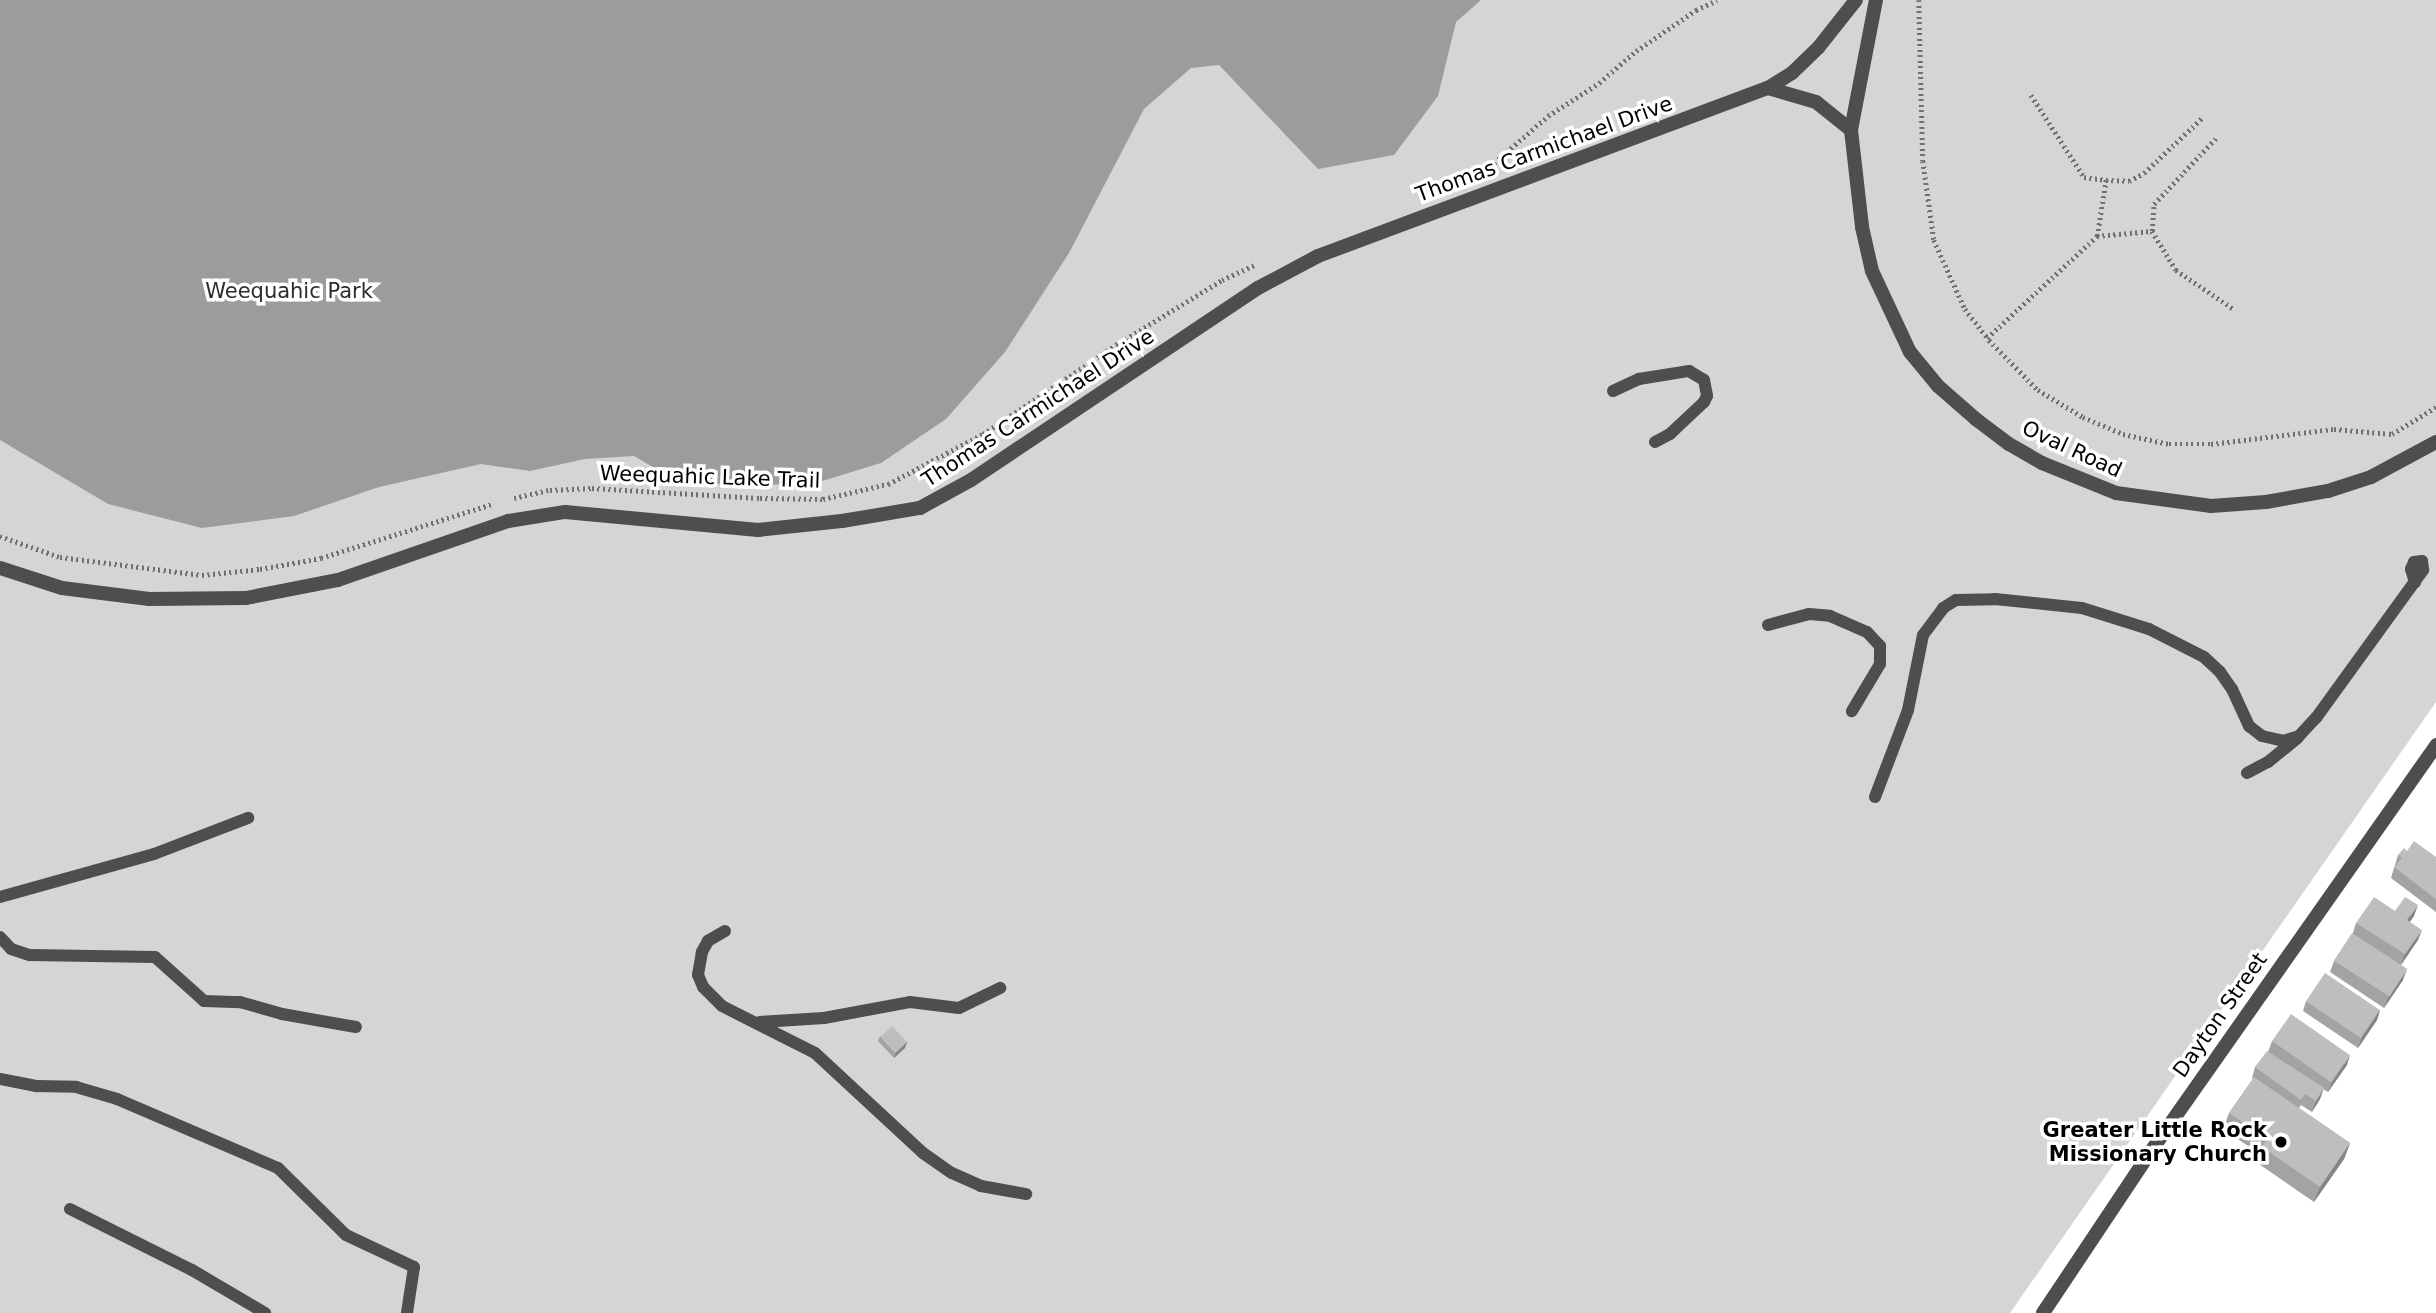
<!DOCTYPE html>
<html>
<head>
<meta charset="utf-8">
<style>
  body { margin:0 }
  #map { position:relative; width:2436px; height:1313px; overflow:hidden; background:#fff; font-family:"DejaVu Sans",sans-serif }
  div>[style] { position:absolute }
  .green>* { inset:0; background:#d5d5d5 }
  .water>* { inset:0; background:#9c9c9c }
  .path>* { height:4.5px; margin-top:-2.25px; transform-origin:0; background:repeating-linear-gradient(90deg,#707070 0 2px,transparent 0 5.5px) }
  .lane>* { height:12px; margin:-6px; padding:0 6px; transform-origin:6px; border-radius:6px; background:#4e4e4e }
  .street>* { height:14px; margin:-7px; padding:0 7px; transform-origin:7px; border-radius:7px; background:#4e4e4e }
  .wall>* { inset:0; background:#a3a3a3 }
  .shaded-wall>* { inset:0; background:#858585 }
  .building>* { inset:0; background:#bebebe; transform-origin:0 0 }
  .dots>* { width:19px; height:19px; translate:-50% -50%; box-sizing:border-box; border:4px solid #fff; border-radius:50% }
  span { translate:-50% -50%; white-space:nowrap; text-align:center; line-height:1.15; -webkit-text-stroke:7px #fff; paint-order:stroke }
  .street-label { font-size:21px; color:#000 }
  .park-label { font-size:21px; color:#2c2c2c }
  .poi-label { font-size:21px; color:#000; font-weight:700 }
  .right { translate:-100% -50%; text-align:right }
</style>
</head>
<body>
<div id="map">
  <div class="green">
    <div style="clip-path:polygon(0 0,2436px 0,2436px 702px,2010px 1313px,0 1313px)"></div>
  </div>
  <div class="water">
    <div style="clip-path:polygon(0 0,1481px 0,1456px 22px,1438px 96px,1394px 155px,1318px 169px,1219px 65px,1191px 68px,1144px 109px,1069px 253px,1005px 352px,946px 419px,881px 463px,819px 482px,751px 486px,677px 481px,634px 456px,585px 459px,530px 471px,481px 464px,379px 487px,294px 516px,202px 528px,108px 504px,0 440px)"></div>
  </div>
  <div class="path">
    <div style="left:1919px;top:0;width:161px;rotate:88.6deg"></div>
    <div style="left:1923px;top:161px;width:80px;rotate:82.1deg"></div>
    <div style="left:1934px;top:240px;width:76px;rotate:65.8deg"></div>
    <div style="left:1965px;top:309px;width:39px;rotate:52deg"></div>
    <div style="left:1989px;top:340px;width:70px;rotate:45.6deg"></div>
    <div style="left:2038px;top:390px;width:52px;rotate:31deg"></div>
    <div style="left:2083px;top:417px;width:43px;rotate:23deg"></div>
    <div style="left:2123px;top:434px;width:47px;rotate:12.3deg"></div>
    <div style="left:2169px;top:444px;width:42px"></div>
    <div style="left:2211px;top:444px;width:124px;rotate:-7deg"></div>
    <div style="left:2334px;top:429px;width:58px;rotate:4.9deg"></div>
    <div style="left:2392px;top:434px;width:52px;rotate:-31.5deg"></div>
    <div style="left:2031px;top:95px;width:98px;rotate:57.1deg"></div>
    <div style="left:2084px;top:177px;width:22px;rotate:8deg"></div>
    <div style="left:1464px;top:178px;width:34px;rotate:-27deg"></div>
    <div style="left:1494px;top:163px;width:72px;rotate:-41deg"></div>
    <div style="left:1548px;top:116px;width:61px;rotate:-32.9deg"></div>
    <div style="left:1599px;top:83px;width:49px;rotate:-40.9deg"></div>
    <div style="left:1636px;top:51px;width:73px;rotate:-34.3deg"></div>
    <div style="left:1696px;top:10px;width:23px;rotate:-25deg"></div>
    <div style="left:2152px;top:231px;width:27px;rotate:-86deg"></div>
    <div style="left:2154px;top:204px;width:92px;rotate:-46.8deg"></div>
    <div style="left:2097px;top:236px;width:57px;rotate:-80.9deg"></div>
    <div style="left:2106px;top:180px;width:23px;rotate:2deg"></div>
    <div style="left:2129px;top:181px;width:17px;rotate:-28deg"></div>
    <div style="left:2144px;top:173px;width:80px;rotate:-43.5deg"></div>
    <div style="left:1987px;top:338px;width:150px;rotate:-42.8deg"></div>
    <div style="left:2097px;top:236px;width:55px;rotate:-5.2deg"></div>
    <div style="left:2152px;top:231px;width:46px;rotate:58.4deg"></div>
    <div style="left:2176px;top:270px;width:71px;rotate:34.1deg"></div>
    <div style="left:514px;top:498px;width:37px;rotate:-13deg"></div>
    <div style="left:550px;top:490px;width:42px;rotate:-2.7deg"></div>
    <div style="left:592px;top:488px;width:168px;rotate:3.4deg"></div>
    <div style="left:760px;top:498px;width:63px;rotate:0.9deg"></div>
    <div style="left:823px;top:499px;width:67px;rotate:-13deg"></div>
    <div style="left:888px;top:484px;width:107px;rotate:-27.8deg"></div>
    <div style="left:983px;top:434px;width:160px;rotate:-33.8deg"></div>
    <div style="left:1116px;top:345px;width:124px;rotate:-31.5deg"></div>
    <div style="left:1222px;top:280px;width:38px;rotate:-25deg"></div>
    <div style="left:0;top:536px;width:64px;rotate:19.3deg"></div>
    <div style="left:60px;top:557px;width:143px;rotate:7.2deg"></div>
    <div style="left:202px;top:575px;width:58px;rotate:-5.9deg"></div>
    <div style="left:260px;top:569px;width:62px;rotate:-10.2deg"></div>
    <div style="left:321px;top:558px;width:179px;rotate:-17.5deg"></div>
  </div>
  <div class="lane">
    <div style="left:1613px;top:391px;width:29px;rotate:-25deg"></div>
    <div style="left:1639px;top:379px;width:51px;rotate:-9.1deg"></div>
    <div style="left:1689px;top:371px;width:17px;rotate:31deg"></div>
    <div style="left:1704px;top:380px;width:16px;rotate:79deg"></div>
    <div style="left:1707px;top:396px;width:7px;rotate:117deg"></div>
    <div style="left:1704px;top:402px;width:47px;rotate:136.7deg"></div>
    <div style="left:1670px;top:434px;width:17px;rotate:152deg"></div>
    <div style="left:1768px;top:625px;width:42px;rotate:-15deg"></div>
    <div style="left:1809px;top:614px;width:21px;rotate:5deg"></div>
    <div style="left:1830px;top:616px;width:40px;rotate:23.4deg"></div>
    <div style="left:1867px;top:632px;width:19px;rotate:47deg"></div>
    <div style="left:1880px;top:646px;width:18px;rotate:90deg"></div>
    <div style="left:1880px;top:664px;width:55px;rotate:120.8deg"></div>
    <div style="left:2247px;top:773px;width:24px;rotate:-28deg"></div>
    <div style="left:2268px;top:762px;width:38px;rotate:-39deg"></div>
    <div style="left:1875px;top:797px;width:93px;rotate:-69.2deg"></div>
    <div style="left:1908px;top:710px;width:76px;rotate:-78.7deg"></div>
    <div style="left:1923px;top:635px;width:34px;rotate:-53deg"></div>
    <div style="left:1943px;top:608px;width:15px;rotate:-32deg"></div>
    <div style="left:1956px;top:600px;width:39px;rotate:-1deg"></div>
    <div style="left:1995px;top:599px;width:87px;rotate:5.9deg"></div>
    <div style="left:2082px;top:608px;width:70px;rotate:17.4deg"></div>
    <div style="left:2149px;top:629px;width:62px;rotate:27deg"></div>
    <div style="left:2204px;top:657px;width:22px;rotate:43deg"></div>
    <div style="left:2220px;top:672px;width:21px;rotate:55deg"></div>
    <div style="left:2232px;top:689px;width:41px;rotate:65.3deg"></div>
    <div style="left:2249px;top:726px;width:16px;rotate:38deg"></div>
    <div style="left:2262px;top:736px;width:22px;rotate:13deg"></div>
    <div style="left:2283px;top:741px;width:17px;rotate:-17deg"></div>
    <div style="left:2299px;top:736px;width:25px;rotate:-47deg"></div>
    <div style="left:2316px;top:718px;width:183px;rotate:-54.1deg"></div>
    <div style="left:2423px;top:570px;width:9px;rotate:-96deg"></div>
    <div style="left:2422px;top:561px;width:8px;rotate:173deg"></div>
    <div style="left:2414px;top:562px;width:8px;rotate:113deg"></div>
    <div style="left:2411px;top:569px;width:14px;rotate:73deg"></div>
    <div style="left:0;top:897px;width:160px;rotate:-15.6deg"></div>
    <div style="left:154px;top:854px;width:101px;rotate:-21deg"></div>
    <div style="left:725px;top:931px;width:20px;rotate:150deg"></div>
    <div style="left:708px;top:941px;width:13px;rotate:119deg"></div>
    <div style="left:702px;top:952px;width:23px;rotate:100deg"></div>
    <div style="left:698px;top:975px;width:13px;rotate:67deg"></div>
    <div style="left:703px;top:987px;width:27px;rotate:45deg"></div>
    <div style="left:722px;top:1006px;width:104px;rotate:26.8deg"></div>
    <div style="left:815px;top:1053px;width:147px;rotate:42.8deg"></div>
    <div style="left:923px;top:1153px;width:35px;rotate:35deg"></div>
    <div style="left:952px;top:1173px;width:32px;rotate:24deg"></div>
    <div style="left:981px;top:1186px;width:46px;rotate:10.1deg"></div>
    <div style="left:0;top:937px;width:16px;rotate:47deg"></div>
    <div style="left:11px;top:949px;width:20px;rotate:18deg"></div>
    <div style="left:30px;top:955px;width:125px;rotate:0.9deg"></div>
    <div style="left:155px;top:957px;width:66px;rotate:41.9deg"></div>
    <div style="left:204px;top:1001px;width:36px;rotate:2deg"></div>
    <div style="left:240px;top:1002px;width:44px;rotate:15.9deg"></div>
    <div style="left:282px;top:1014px;width:75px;rotate:10deg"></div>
    <div style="left:760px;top:1022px;width:64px;rotate:-3.6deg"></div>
    <div style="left:824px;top:1018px;width:87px;rotate:-10.5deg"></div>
    <div style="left:910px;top:1002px;width:49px;rotate:7deg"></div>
    <div style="left:959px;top:1008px;width:46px;rotate:-26deg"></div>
    <div style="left:0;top:1079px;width:38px;rotate:11deg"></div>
    <div style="left:37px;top:1086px;width:39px;rotate:1deg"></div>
    <div style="left:76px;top:1087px;width:43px;rotate:16.3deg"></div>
    <div style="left:117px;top:1099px;width:175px;rotate:23.2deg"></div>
    <div style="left:278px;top:1168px;width:95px;rotate:44.6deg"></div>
    <div style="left:346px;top:1235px;width:75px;rotate:25.2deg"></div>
    <div style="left:414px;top:1267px;width:47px;rotate:98.7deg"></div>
    <div style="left:70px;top:1209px;width:136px;rotate:26.6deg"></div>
    <div style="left:192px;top:1270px;width:85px;rotate:30.5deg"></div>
  </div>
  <div class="street">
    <div style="left:1876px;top:0;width:132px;rotate:100.9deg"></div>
    <div style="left:1851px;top:130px;width:98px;rotate:83.5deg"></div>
    <div style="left:1862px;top:227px;width:45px;rotate:77.2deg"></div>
    <div style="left:1872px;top:271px;width:89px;rotate:64.9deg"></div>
    <div style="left:1910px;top:352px;width:44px;rotate:50.5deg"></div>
    <div style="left:1938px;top:386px;width:52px;rotate:41.1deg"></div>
    <div style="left:1977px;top:420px;width:40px;rotate:37deg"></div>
    <div style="left:2009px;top:444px;width:38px;rotate:30deg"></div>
    <div style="left:2042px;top:463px;width:80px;rotate:22.1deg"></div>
    <div style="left:2116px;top:493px;width:96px;rotate:7.8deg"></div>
    <div style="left:2211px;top:506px;width:55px;rotate:-4.2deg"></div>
    <div style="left:2266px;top:502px;width:63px;rotate:-10.1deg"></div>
    <div style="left:2328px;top:491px;width:45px;rotate:-18deg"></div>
    <div style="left:2371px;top:477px;width:74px;rotate:-28.3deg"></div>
    <div style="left:1768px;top:88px;width:50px;rotate:16.3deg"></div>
    <div style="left:1816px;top:102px;width:45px;rotate:38.7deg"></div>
    <div style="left:0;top:568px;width:65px;rotate:17.9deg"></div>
    <div style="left:62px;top:588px;width:88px;rotate:7.2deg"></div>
    <div style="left:149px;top:599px;width:97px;rotate:-0.6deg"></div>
    <div style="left:246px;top:598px;width:94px;rotate:-11.1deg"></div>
    <div style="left:338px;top:580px;width:180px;rotate:-19.1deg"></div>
    <div style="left:508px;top:521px;width:58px;rotate:-9deg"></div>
    <div style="left:565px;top:512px;width:194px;rotate:5.3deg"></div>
    <div style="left:758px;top:530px;width:84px;rotate:-6.1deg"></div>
    <div style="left:842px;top:521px;width:79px;rotate:-9.5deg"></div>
    <div style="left:920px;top:508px;width:58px;rotate:-28.8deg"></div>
    <div style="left:971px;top:480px;width:345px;rotate:-33.8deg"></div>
    <div style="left:1258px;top:288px;width:68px;rotate:-28.1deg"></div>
    <div style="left:1318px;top:256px;width:480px;rotate:-20.5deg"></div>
    <div style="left:1768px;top:88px;width:28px;rotate:-32deg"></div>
    <div style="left:1792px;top:73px;width:36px;rotate:-44deg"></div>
    <div style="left:1818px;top:48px;width:61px;rotate:-51.6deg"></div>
    <div style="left:2043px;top:1313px;width:191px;rotate:-56.3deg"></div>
    <div style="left:2149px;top:1154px;width:500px;rotate:-54.9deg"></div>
  </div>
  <div class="wall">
    <div style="clip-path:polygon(2407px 851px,2436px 857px,2436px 912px,2391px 878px,2398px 855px)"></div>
    <div style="clip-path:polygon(2395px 911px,2414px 916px,2410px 922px,2418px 940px,2401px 965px,2403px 980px,2384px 1008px,2330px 972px,2334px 961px,2353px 933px,2356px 923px)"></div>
    <div style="clip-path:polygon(2306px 1001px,2380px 1010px,2377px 1020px,2358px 1048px,2303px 1011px)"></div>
    <div style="clip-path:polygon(880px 1036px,907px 1042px,905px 1048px,894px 1058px,878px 1041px)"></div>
    <div style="clip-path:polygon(2272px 1041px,2347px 1065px,2328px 1092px,2323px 1089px,2320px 1099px,2312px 1112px,2301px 1105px,2299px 1108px,2350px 1143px,2344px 1159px,2314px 1202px,2256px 1162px,2260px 1154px,2223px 1129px,2229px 1113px,2253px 1079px,2252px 1078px,2255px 1067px,2268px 1052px)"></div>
  </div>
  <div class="shaded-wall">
    <div style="clip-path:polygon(2418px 905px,2414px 916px,2403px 930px,2407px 920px)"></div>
    <div style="clip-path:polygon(2422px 930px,2418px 940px,2401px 965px,2405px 954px)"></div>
    <div style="clip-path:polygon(2407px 969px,2403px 980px,2384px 1008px,2388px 998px)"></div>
    <div style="clip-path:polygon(2380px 1010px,2377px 1020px,2358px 1048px,2362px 1037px)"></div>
    <div style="clip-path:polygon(907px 1042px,905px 1048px,894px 1058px,896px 1052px)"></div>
    <div style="clip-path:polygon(2350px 1055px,2347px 1065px,2328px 1092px,2332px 1082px)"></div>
    <div style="clip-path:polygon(2324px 1088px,2320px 1099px,2312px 1112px,2316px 1101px)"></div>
    <div style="clip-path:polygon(2350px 1143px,2344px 1159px,2314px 1202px,2320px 1187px)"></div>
  </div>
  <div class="building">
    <div style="clip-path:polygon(2414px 841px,2436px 857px,2436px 899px,2394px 867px,2402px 858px,2398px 855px,2404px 848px,2407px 851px)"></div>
    <div style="clip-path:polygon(2374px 897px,2395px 911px,2405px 897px,2418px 905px,2407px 920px,2422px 930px,2405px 954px,2356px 923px)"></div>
    <div style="left:2352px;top:933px;width:66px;height:33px;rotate:33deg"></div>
    <div style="left:2325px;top:973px;width:66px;height:34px;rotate:34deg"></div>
    <div style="left:2291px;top:1014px;width:72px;height:33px;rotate:35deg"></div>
    <div style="left:892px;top:1026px;width:22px;height:16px;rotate:47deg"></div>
    <div style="clip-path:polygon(2267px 1051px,2324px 1088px,2316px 1101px,2305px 1094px,2301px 1100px,2255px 1067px)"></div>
    <div style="clip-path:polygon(2254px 1077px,2350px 1143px,2320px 1187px,2262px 1147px,2267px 1139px,2229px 1113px)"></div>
  </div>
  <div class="dots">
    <div style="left:2281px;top:1142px;background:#000"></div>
  </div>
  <div class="street-label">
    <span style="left:1544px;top:149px;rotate:-20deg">Thomas Carmichael Drive</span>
    <span style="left:1038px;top:408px;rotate:-33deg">Thomas Carmichael Drive</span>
    <span style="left:2072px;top:449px;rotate:25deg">Oval Road</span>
    <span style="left:710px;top:477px;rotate:2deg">Weequahic Lake Trail</span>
    <span style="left:2220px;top:1015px;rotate:-55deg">Dayton Street</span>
  </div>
  <div class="park-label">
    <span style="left:289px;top:291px">Weequahic Park</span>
  </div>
  <div class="poi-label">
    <span class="right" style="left:2267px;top:1142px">Greater Little Rock<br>Missionary Church</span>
  </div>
</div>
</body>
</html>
